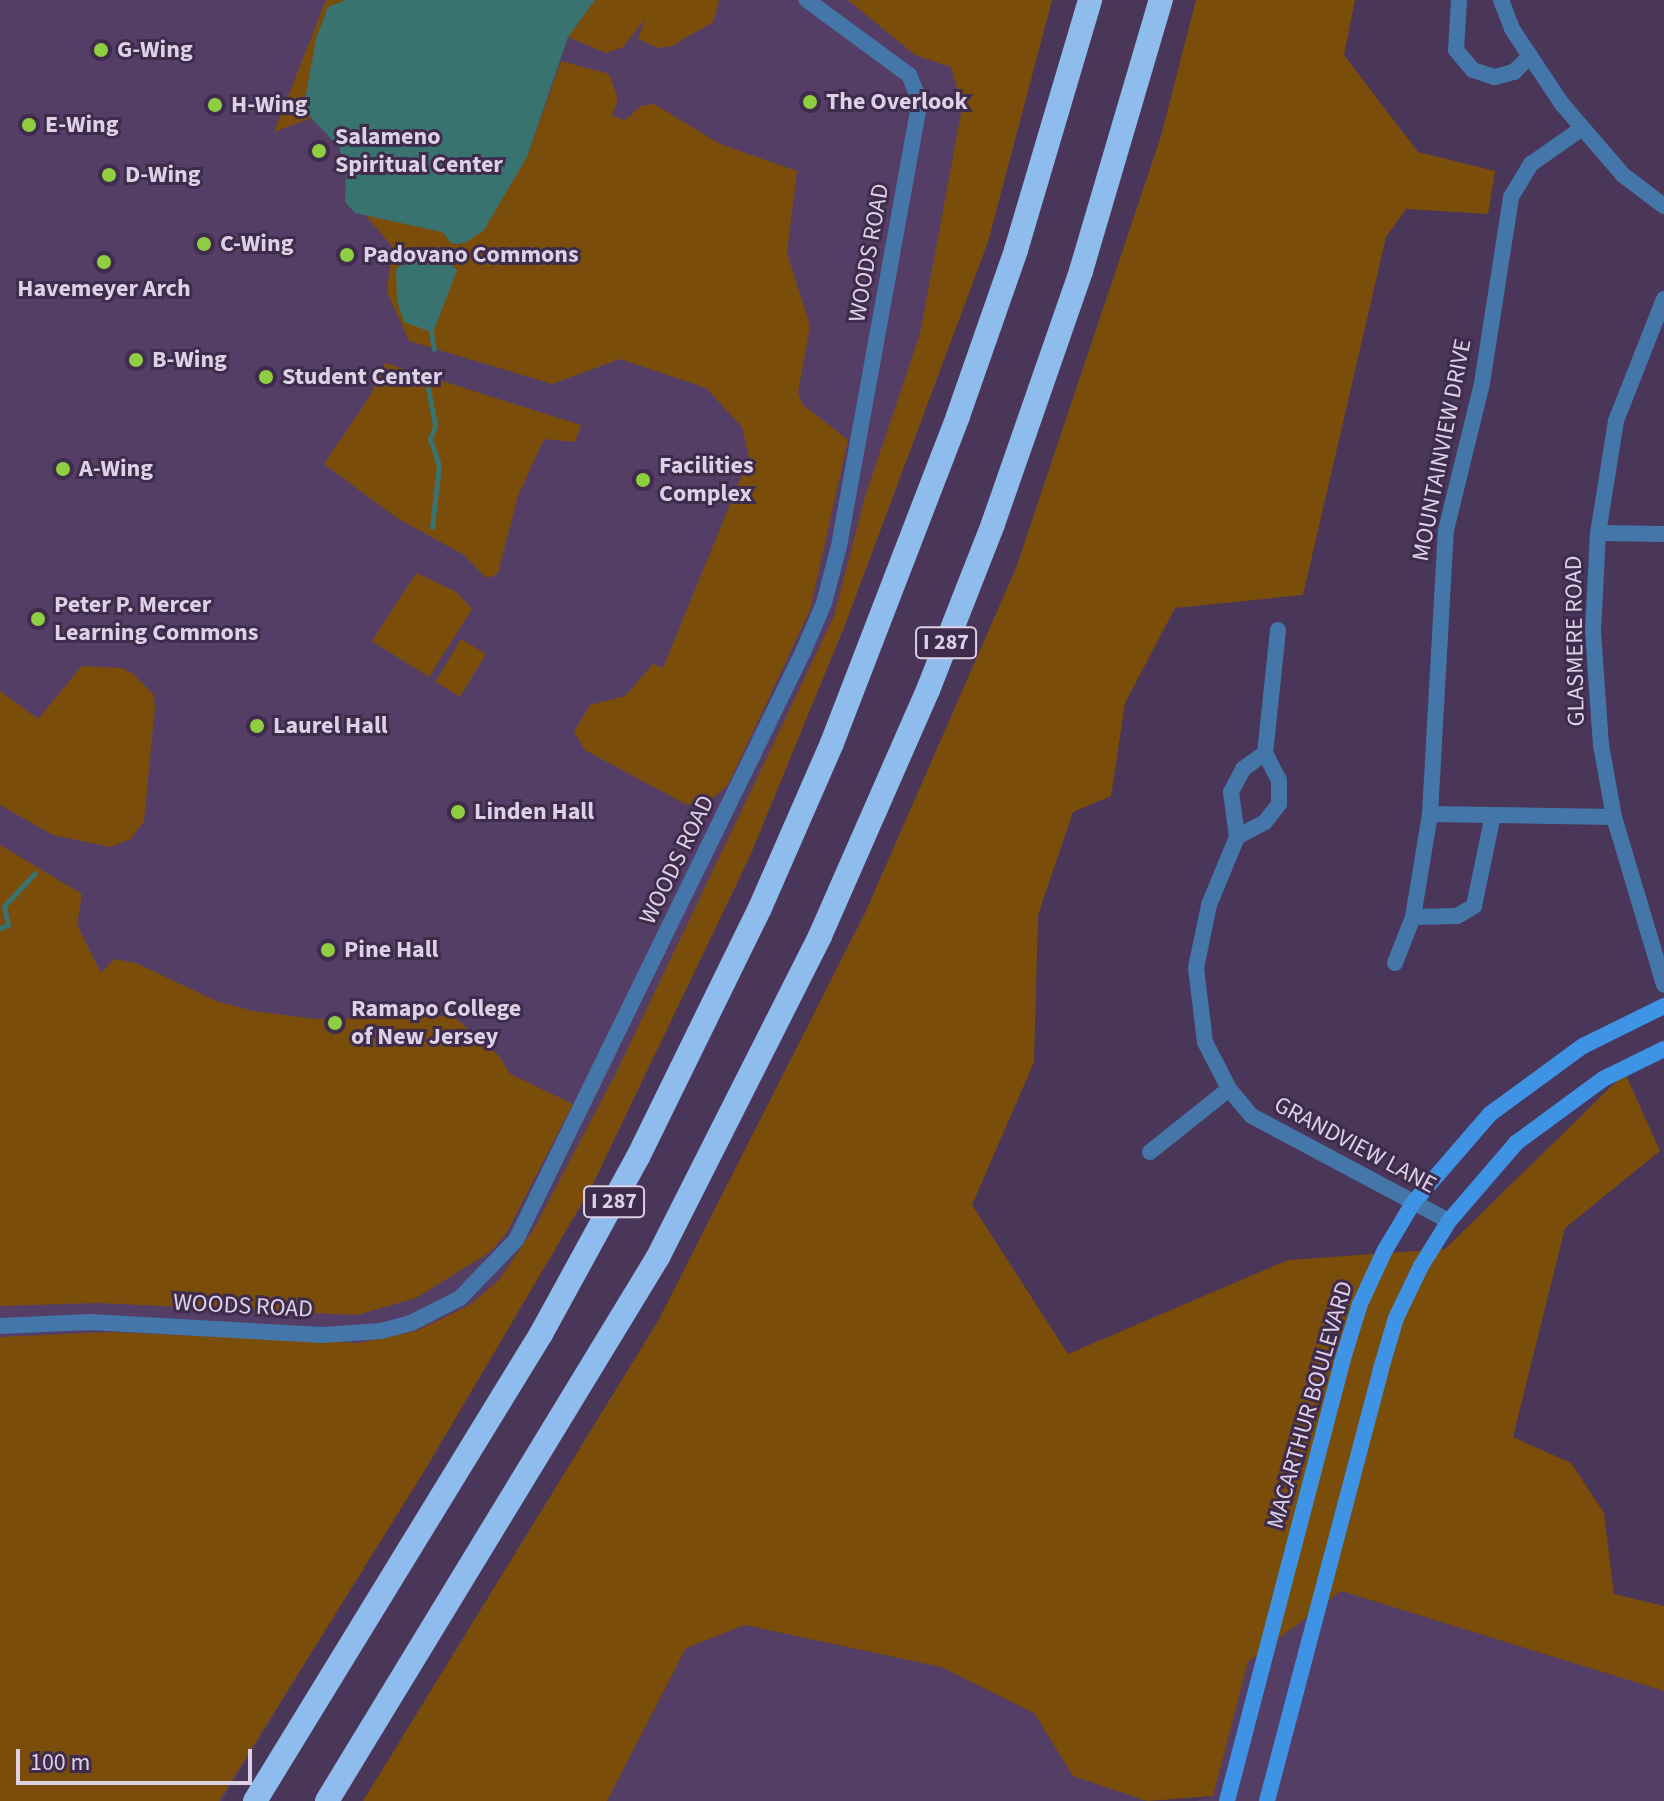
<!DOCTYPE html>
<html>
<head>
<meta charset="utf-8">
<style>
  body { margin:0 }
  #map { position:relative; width:1664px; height:1801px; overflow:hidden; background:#4a3658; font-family:"Source Sans 3",sans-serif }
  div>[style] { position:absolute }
  .built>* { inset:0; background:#553e66 }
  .green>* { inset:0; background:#7a4e0a; transform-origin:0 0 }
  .water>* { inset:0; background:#397370 }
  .stream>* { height:5px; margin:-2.5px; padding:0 2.5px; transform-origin:2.5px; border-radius:2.5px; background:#397370 }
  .street>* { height:16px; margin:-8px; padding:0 8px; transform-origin:8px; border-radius:8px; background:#4476a9 }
  .secondary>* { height:16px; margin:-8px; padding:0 8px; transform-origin:8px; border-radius:8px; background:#3f93e4 }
  .highway>* { height:24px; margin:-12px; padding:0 12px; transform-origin:12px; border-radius:12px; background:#8ebced }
  .dots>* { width:22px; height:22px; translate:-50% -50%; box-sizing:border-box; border:4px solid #3f2c4d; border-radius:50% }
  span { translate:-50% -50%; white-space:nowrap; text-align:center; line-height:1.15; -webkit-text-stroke:6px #3f2c4d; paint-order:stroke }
  .shield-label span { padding:2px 6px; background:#3f2c4d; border:2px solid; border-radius:6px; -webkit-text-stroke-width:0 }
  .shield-label { font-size:22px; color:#ddd1e6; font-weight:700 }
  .poi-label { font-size:24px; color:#ddd1e6; font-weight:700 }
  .left { translate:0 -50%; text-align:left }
  .street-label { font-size:24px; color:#ddd1e6 }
  .scale { position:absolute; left:16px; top:1749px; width:236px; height:36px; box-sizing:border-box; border:4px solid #ddd1e6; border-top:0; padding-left:10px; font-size:24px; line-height:28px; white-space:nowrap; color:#ddd1e6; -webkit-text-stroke:6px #3f2c4d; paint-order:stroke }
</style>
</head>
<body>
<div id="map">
  <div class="built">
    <div style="clip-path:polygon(0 0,1052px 0,988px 242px,845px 625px,750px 856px,590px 1190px,222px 1801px,0 1801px)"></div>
    <div style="clip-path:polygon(1341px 1591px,1664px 1691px,1664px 1801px,1196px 1801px,1213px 1796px,1248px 1662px)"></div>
    <div style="clip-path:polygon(745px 1625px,941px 1667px,1034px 1713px,1073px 1776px,1147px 1801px,607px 1801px,686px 1648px)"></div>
  </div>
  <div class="green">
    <div style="clip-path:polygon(326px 0,346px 0,328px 7px,316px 39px,305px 100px,311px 118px,274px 132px)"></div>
    <div style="clip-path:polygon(595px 0,719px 0,713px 22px,672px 46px,658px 48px,638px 39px,645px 19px,623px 47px,606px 53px,568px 37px)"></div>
    <div style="clip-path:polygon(848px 0,1052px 0,988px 242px,845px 625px,750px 856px,590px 1190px,425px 1470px,219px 1801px,0 1801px,0 1337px,111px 1332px,358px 1343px,416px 1331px,470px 1305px,499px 1280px,535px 1227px,618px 1069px,779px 732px,834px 616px,865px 497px,920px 334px,962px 108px,951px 67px,915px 55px)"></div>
    <div style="clip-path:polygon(1196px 0,1355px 0,1344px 55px,1418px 152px,1495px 171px,1488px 214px,1406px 209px,1386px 237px,1303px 595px,1175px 608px,1125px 703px,1111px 796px,1073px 812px,1038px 915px,1034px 1062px,972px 1205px,1068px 1354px,1288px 1260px,1445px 1249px,1625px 1073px,1660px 1151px,1565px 1228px,1513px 1437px,1571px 1463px,1604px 1513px,1614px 1594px,1664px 1606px,1664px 1691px,1341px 1591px,1248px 1662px,1213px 1796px,1147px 1801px,1073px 1776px,1034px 1713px,941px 1667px,745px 1625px,686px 1648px,607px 1801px,363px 1801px,658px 1321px,866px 911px,1016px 568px,1161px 136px)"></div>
    <div style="clip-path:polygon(561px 61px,609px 74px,618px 99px,612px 116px,625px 120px,641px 106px,654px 104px,720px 144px,797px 171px,787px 253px,810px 326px,798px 392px,802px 404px,848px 440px,810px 610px,728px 785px,705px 805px,685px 804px,585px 750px,574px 732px,590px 705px,625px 696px,653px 664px,663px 668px,749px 458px,742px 427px,706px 388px,620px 359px,552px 384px,409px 341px,387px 292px,392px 246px,365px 215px,442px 232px,452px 244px,527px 157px)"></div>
    <div style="clip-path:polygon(385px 363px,581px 425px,575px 442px,544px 439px,518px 496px,498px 573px,492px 577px,485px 577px,464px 555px,397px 518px,324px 464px,370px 396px)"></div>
    <div style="clip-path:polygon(416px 573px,455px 591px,472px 609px,429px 677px,372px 641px)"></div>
    <div style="left:461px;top:639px;width:29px;height:50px;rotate:31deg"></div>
    <div style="clip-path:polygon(82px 666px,122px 668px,133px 674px,153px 694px,155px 706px,144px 821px,131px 839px,110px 847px,53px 835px,0 805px,0 691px,38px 719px)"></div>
    <div style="clip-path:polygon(0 845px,82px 894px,77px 925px,101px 973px,114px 959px,136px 963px,216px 1001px,253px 1011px,316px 1019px,453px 1016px,499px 1056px,510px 1074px,573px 1104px,506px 1234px,490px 1252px,416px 1298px,357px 1315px,97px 1303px,0 1306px)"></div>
  </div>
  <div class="water">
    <div style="clip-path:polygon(346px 0,595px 0,568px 37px,527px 157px,484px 230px,465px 243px,452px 244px,442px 232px,355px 213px,345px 202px,346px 174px,339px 147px,311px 118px,305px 100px,316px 39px,328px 7px)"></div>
    <div style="clip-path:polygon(415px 255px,444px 259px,457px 270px,433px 333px,404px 322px,397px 301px,396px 269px)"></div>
  </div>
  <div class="stream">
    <div style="left:431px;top:333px;width:16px;rotate:79deg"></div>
    <div style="left:428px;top:389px;width:38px;rotate:79deg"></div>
    <div style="left:435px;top:426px;width:14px;rotate:111deg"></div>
    <div style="left:430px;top:439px;width:28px;rotate:71deg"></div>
    <div style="left:439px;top:465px;width:62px;rotate:96.4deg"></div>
    <div style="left:0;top:928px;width:9px;rotate:-21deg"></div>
    <div style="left:8px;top:925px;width:19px;rotate:-102deg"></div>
    <div style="left:4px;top:906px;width:45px;rotate:-46.8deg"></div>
  </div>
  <div class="street">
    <div style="left:1459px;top:0;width:50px;rotate:93.4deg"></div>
    <div style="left:1456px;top:50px;width:26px;rotate:50deg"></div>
    <div style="left:1473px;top:70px;width:23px;rotate:18deg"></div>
    <div style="left:1495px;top:77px;width:20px;rotate:-15deg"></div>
    <div style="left:1514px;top:72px;width:21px;rotate:-45deg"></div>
    <div style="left:1501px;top:0;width:31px;rotate:69deg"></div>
    <div style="left:1512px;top:29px;width:90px;rotate:56.3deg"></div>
    <div style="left:1562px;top:104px;width:94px;rotate:49.3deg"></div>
    <div style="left:1623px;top:175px;width:51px;rotate:37.1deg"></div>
    <div style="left:1664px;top:299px;width:131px;rotate:111.5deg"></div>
    <div style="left:1616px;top:421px;width:113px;rotate:99.1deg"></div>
    <div style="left:1598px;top:533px;width:98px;rotate:92.9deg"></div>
    <div style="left:1593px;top:631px;width:114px;rotate:86deg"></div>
    <div style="left:1601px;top:745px;width:73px;rotate:79.8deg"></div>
    <div style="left:1614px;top:817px;width:175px;rotate:73.4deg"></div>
    <div style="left:1598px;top:533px;width:66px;rotate:0.9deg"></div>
    <div style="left:1278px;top:630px;width:124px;rotate:96deg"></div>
    <div style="left:1265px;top:753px;width:30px;rotate:63deg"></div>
    <div style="left:1279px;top:780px;width:24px;rotate:90deg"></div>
    <div style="left:1279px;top:804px;width:23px;rotate:128deg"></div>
    <div style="left:1265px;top:822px;width:32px;rotate:152deg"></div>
    <div style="left:1237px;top:837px;width:74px;rotate:112.4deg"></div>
    <div style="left:1209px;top:905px;width:64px;rotate:101.7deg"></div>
    <div style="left:1196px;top:968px;width:75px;rotate:83.1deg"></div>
    <div style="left:1205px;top:1042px;width:53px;rotate:62.9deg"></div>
    <div style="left:1229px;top:1089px;width:35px;rotate:50deg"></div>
    <div style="left:1252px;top:1116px;width:223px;rotate:28.1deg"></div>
    <div style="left:1430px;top:814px;width:184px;rotate:0.9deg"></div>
    <div style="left:1237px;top:837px;width:45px;rotate:-97.6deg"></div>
    <div style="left:1231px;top:792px;width:26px;rotate:-62deg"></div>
    <div style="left:1243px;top:769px;width:27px;rotate:-36deg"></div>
    <div style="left:1413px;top:917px;width:44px;rotate:-1.3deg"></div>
    <div style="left:1457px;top:916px;width:20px;rotate:-30deg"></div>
    <div style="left:1474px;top:906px;width:93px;rotate:-78.2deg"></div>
    <div style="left:1395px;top:963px;width:49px;rotate:-68.6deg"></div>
    <div style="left:1413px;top:917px;width:104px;rotate:-80.6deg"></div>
    <div style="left:1430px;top:814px;width:284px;rotate:-86.8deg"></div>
    <div style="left:1446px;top:530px;width:151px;rotate:-76.2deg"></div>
    <div style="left:1482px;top:383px;width:188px;rotate:-81.1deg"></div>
    <div style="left:1511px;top:197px;width:39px;rotate:-59deg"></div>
    <div style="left:1531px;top:164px;width:61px;rotate:-35deg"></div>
    <div style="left:1150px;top:1152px;width:101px;rotate:-38.6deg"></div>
    <div style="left:0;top:1326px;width:90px;rotate:-2.5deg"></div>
    <div style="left:90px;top:1322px;width:233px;rotate:3.2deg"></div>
    <div style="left:323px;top:1335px;width:58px;rotate:-3.9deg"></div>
    <div style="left:381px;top:1331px;width:31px;rotate:-15deg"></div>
    <div style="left:411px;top:1323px;width:55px;rotate:-27deg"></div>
    <div style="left:460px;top:1298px;width:81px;rotate:-46deg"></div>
    <div style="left:516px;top:1240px;width:654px;rotate:-63.98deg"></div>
    <div style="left:803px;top:652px;width:53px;rotate:-66.8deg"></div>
    <div style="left:824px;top:603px;width:59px;rotate:-75.3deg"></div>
    <div style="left:839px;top:546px;width:451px;rotate:-79.7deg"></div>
    <div style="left:920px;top:102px;width:29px;rotate:-112deg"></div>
    <div style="left:909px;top:75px;width:127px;rotate:-143.7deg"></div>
  </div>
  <div class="secondary">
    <div style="left:1227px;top:1801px;width:454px;rotate:-75.3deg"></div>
    <div style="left:1342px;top:1362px;width:61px;rotate:-72.8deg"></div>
    <div style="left:1360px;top:1304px;width:60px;rotate:-65.2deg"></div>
    <div style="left:1385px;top:1250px;width:55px;rotate:-59.2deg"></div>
    <div style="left:1413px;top:1203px;width:118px;rotate:-49.1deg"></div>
    <div style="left:1490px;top:1114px;width:115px;rotate:-36.2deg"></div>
    <div style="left:1583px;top:1046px;width:90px;rotate:-26.3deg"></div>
    <div style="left:1267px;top:1801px;width:444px;rotate:-75.2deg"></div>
    <div style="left:1380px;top:1372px;width:56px;rotate:-73.5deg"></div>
    <div style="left:1396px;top:1318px;width:58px;rotate:-64.3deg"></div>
    <div style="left:1421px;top:1266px;width:53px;rotate:-58.1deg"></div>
    <div style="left:1449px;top:1221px;width:103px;rotate:-49.3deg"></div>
    <div style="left:1516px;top:1143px;width:108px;rotate:-36.3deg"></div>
    <div style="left:1603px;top:1079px;width:68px;rotate:-26.2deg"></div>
  </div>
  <div class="highway">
    <div style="left:255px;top:1801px;width:548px;rotate:-58.52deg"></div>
    <div style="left:541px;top:1334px;width:202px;rotate:-61.3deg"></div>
    <div style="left:638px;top:1157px;width:277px;rotate:-63.9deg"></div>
    <div style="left:760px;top:908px;width:180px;rotate:-66.4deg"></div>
    <div style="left:832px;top:743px;width:350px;rotate:-68.9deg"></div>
    <div style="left:958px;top:416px;width:176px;rotate:-70.7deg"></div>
    <div style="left:1016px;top:250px;width:261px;rotate:-73.5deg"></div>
    <div style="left:327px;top:1801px;width:637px;rotate:-58.68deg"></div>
    <div style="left:658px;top:1257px;width:360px;rotate:-63.2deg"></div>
    <div style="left:820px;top:936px;width:269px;rotate:-66.3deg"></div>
    <div style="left:928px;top:690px;width:178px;rotate:-68.6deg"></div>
    <div style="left:993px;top:524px;width:268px;rotate:-70.8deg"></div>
    <div style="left:1081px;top:271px;width:283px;rotate:-73.6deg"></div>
  </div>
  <div class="dots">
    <div style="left:101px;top:50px;background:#8fcd41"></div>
    <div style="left:810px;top:102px;background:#8fcd41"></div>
    <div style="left:215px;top:105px;background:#8fcd41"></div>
    <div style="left:29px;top:125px;background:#8fcd41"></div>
    <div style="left:319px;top:151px;background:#8fcd41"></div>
    <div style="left:109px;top:175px;background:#8fcd41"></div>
    <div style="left:204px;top:244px;background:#8fcd41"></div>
    <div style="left:347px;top:255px;background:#8fcd41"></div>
    <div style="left:104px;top:262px;background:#8fcd41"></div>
    <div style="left:136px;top:360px;background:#8fcd41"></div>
    <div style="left:266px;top:377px;background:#8fcd41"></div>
    <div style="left:63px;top:469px;background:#8fcd41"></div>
    <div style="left:643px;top:480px;background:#8fcd41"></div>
    <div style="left:38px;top:619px;background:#8fcd41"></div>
    <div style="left:257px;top:726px;background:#8fcd41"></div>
    <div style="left:458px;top:812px;background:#8fcd41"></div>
    <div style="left:328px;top:950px;background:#8fcd41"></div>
    <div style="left:335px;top:1023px;background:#8fcd41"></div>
  </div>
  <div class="shield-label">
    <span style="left:946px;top:643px">I 287</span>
    <span style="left:614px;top:1202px">I 287</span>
  </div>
  <div class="poi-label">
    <span class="left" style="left:117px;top:50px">G-Wing</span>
    <span class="left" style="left:826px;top:102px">The Overlook</span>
    <span class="left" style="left:231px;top:105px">H-Wing</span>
    <span class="left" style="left:45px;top:125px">E-Wing</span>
    <span class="left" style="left:335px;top:151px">Salameno<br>Spiritual Center</span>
    <span class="left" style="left:125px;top:175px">D-Wing</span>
    <span class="left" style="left:220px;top:244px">C-Wing</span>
    <span class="left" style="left:363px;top:255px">Padovano Commons</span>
    <span style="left:104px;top:289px">Havemeyer Arch</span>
    <span class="left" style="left:152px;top:360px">B-Wing</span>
    <span class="left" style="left:282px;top:377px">Student Center</span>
    <span class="left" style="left:659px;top:480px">Facilities<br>Complex</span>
    <span class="left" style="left:79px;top:469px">A-Wing</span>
    <span class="left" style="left:54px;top:619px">Peter P. Mercer<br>Learning Commons</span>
    <span class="left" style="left:273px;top:726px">Laurel Hall</span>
    <span class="left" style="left:474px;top:812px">Linden Hall</span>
    <span class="left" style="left:344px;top:950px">Pine Hall</span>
    <span class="left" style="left:351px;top:1023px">Ramapo College<br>of New Jersey</span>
  </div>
  <div class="street-label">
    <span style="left:869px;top:253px;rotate:-80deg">WOODS ROAD</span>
    <span style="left:1442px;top:450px;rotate:-79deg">MOUNTAINVIEW DRIVE</span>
    <span style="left:1575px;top:641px;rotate:-91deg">GLASMERE ROAD</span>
    <span style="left:677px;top:860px;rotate:-64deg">WOODS ROAD</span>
    <span style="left:1355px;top:1145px;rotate:28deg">GRANDVIEW LANE</span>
    <span style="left:243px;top:1306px;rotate:3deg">WOODS ROAD</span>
    <span style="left:1310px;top:1405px;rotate:-74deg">MACARTHUR BOULEVARD</span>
  </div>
  <div class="scale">100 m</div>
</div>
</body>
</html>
